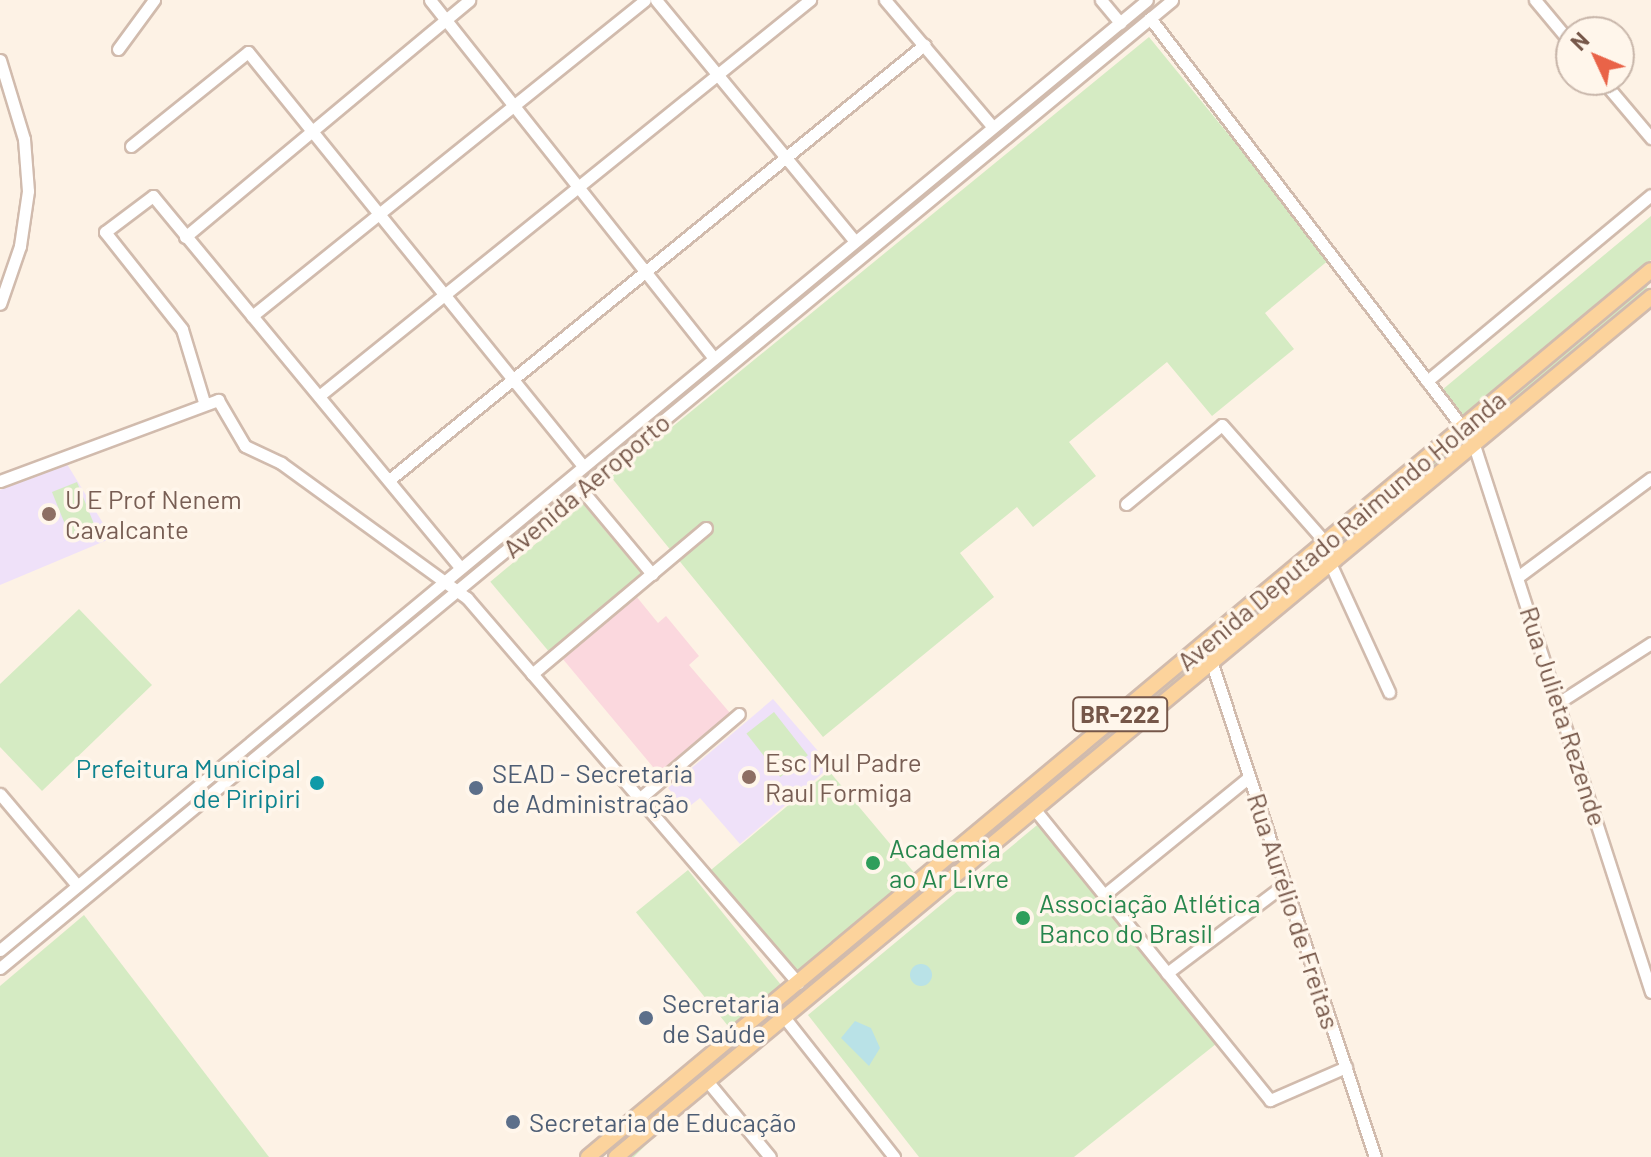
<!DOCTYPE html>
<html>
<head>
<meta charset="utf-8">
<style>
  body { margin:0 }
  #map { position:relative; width:1651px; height:1157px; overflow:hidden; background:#fdf2e5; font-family:Barlow,sans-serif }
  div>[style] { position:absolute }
  .education>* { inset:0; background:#efe1f9 }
  .medical>* { inset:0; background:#fbd8de }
  .green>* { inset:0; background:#d5ebc3; transform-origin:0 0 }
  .water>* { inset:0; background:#b9e2e7 }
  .round { border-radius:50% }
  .roads { filter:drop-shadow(2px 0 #d1bbad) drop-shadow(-2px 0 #d1bbad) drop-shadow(0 2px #d1bbad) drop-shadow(0 -2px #d1bbad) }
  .minor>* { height:11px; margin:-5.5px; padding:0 5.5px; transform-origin:5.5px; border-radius:5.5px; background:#fff }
  .major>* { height:14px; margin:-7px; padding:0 7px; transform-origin:7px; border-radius:7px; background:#fcd39c }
  .dots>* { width:22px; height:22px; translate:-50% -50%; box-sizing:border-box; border:4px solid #fff6eb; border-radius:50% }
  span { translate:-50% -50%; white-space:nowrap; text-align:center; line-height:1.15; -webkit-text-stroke:7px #fff6eb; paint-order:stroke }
  .shield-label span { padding:2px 6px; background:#fff6eb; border:2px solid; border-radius:6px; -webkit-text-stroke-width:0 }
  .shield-label { font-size:24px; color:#765749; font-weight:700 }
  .street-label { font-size:26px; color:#765749 }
  .education-label { font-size:26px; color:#785e54 }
  .left { translate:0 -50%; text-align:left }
  .culture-label { font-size:26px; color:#0d838f }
  .right { translate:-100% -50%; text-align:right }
  .service-label { font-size:26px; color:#4e5e75 }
  .leisure-label { font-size:26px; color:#27864d }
  .north { position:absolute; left:1555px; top:16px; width:80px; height:80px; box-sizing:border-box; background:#fff6eb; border:2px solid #c8b6aa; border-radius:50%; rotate:314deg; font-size:22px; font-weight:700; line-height:32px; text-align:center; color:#765749 }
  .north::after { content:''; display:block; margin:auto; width:28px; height:36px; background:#e96348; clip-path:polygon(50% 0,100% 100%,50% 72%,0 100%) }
</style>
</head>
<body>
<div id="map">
  <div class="education">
    <div style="clip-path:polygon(67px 464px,112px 538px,0 585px,0 490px)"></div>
    <div style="clip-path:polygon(773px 699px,831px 766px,740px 844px,700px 798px,686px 809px,668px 788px)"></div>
  </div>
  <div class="medical">
    <div style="clip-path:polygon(636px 596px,658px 623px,666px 616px,699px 656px,689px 665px,730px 713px,658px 773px,562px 658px)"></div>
  </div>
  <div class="green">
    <div style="clip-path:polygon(1149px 37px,1330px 259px,1265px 313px,1294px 349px,1212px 416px,1167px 362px,1069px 442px,1096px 476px,1033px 527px,1017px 507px,960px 553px,994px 597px,823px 737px,611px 477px)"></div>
    <div style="clip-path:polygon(1651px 216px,1651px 260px,1463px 418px,1442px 390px)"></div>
    <div style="clip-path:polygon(1651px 276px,1646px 290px,1399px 496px,1396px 490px)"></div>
    <div style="left:77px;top:482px;width:48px;height:27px;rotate:68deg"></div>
    <div style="left:583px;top:504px;width:93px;height:121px;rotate:50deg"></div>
    <div style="clip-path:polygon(1369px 513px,1359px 530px,993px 837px,989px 834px)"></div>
    <div style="clip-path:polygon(79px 609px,152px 685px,42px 791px,0 747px,0 684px)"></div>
    <div style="left:774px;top:712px;width:55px;height:35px;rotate:52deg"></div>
    <div style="left:829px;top:771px;width:133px;height:158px;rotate:50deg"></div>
    <div style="clip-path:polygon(1042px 821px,1221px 1040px,1074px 1157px,919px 1157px,808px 1015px)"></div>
    <div style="clip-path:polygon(971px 845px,961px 863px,790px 1001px,789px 997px)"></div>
    <div style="left:688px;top:870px;width:148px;height:67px;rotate:51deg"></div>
    <div style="clip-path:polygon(84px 915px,269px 1157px,0 1157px,0 986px)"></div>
    <div style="left:768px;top:1013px;width:7px;height:224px;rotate:45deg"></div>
  </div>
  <div class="water">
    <div class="round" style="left:910px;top:964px;width:22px;height:22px"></div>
    <div style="clip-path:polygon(855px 1021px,871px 1028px,880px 1048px,869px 1066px,841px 1038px)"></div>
  </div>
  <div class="roads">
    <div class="minor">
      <div style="left:430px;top:0;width:457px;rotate:51.6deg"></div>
      <div style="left:656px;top:0;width:311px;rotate:50.5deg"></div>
      <div style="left:885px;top:0;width:165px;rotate:49.7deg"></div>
      <div style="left:1101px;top:0;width:30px;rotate:50deg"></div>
      <div style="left:1535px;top:0;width:56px;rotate:50.1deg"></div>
      <div style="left:1150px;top:18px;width:516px;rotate:52.64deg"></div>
      <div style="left:118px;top:49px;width:61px;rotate:-53.7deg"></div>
      <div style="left:0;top:60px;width:83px;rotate:73.1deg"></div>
      <div style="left:24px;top:139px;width:52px;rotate:85.6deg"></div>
      <div style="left:28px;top:191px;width:56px;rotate:98.3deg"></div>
      <div style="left:20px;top:246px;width:61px;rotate:109deg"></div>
      <div style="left:1602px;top:80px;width:76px;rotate:49.8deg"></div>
      <div style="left:131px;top:146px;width:150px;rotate:-38.8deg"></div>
      <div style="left:248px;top:52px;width:533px;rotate:51.02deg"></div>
      <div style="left:185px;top:237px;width:370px;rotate:-39.8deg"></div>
      <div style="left:252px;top:316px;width:504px;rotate:-38.8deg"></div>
      <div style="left:1427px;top:381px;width:291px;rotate:-39.7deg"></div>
      <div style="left:319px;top:396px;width:631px;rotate:-38.89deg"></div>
      <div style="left:204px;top:402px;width:76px;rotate:-106.8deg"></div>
      <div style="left:182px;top:329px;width:124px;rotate:-128.4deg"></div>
      <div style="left:105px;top:232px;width:60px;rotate:-36.9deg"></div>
      <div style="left:153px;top:196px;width:482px;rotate:50.4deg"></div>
      <div style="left:1473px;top:442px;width:578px;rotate:72.07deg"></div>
      <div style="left:389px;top:480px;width:690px;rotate:-39.11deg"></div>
      <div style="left:0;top:481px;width:233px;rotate:-20.4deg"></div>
      <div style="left:218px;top:400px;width:53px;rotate:59.6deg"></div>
      <div style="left:245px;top:446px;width:40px;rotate:25deg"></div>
      <div style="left:281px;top:463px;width:230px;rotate:36deg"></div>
      <div style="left:467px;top:598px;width:508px;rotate:49.31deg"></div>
      <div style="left:581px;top:489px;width:111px;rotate:50.1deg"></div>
      <div style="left:1126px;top:504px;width:124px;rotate:-39.5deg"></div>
      <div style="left:1222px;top:425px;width:157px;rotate:48.6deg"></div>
      <div style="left:1330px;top:563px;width:142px;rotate:65.4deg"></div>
      <div style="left:1519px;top:576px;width:164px;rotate:-36.6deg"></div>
      <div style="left:1212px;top:664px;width:519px;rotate:71.7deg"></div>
      <div style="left:532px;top:674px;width:227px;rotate:-40deg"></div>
      <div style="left:1561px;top:701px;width:107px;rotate:-32.8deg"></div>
      <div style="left:0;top:794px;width:119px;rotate:49.8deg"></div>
      <div style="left:639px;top:799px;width:131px;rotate:-40.4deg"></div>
      <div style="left:1036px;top:811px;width:372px;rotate:51deg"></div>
      <div style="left:1270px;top:1100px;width:83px;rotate:-23.5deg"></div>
      <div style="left:1104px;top:895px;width:187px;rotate:-39.1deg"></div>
      <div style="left:0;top:950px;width:1489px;rotate:-39.63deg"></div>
      <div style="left:0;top:968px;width:1520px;rotate:-39.55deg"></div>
      <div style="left:1167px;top:973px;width:148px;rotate:-37deg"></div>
      <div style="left:784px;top:1017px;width:178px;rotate:51.8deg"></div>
      <div style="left:708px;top:1082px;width:97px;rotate:50.4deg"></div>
    </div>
    <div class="major">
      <div style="left:588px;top:1157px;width:1384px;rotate:-39.84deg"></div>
      <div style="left:616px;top:1157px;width:1346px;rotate:-39.72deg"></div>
    </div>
  </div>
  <div class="dots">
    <div style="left:49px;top:514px;background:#8d6e63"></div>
    <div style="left:749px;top:777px;background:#8d6e63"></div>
    <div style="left:317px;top:783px;background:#0f9aa8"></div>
    <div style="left:476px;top:788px;background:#5c6f8a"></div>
    <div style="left:873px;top:863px;background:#2e9e5b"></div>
    <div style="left:1023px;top:918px;background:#2e9e5b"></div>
    <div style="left:646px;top:1018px;background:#5c6f8a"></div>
    <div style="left:513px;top:1122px;background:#5c6f8a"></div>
  </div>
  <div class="shield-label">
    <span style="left:1120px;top:714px">BR-222</span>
  </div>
  <div class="street-label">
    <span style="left:586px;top:485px;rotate:-40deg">Avenida Aeroporto</span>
    <span style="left:1341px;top:530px;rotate:-40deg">Avenida Deputado Raimundo Holanda</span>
    <span style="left:1564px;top:716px;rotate:72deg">Rua Julieta Rezende</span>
    <span style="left:1294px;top:911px;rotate:72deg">Rua Aurélio de Freitas</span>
  </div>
  <div class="education-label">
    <span class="left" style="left:65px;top:514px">U E Prof Nenem<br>Cavalcante</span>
    <span class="left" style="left:765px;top:777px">Esc Mul Padre<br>Raul Formiga</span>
  </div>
  <div class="culture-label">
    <span class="right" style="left:301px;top:783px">Prefeitura Municipal<br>de Piripiri</span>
  </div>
  <div class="service-label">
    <span class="left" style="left:492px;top:788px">SEAD - Secretaria<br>de Administração</span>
    <span class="left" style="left:662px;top:1018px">Secretaria<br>de Saúde</span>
    <span class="left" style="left:529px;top:1122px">Secretaria de Educação</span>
  </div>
  <div class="leisure-label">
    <span class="left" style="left:889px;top:863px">Academia<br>ao Ar Livre</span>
    <span class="left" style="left:1039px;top:918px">Associação Atlética<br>Banco do Brasil</span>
  </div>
  <div class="north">N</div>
</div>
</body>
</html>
